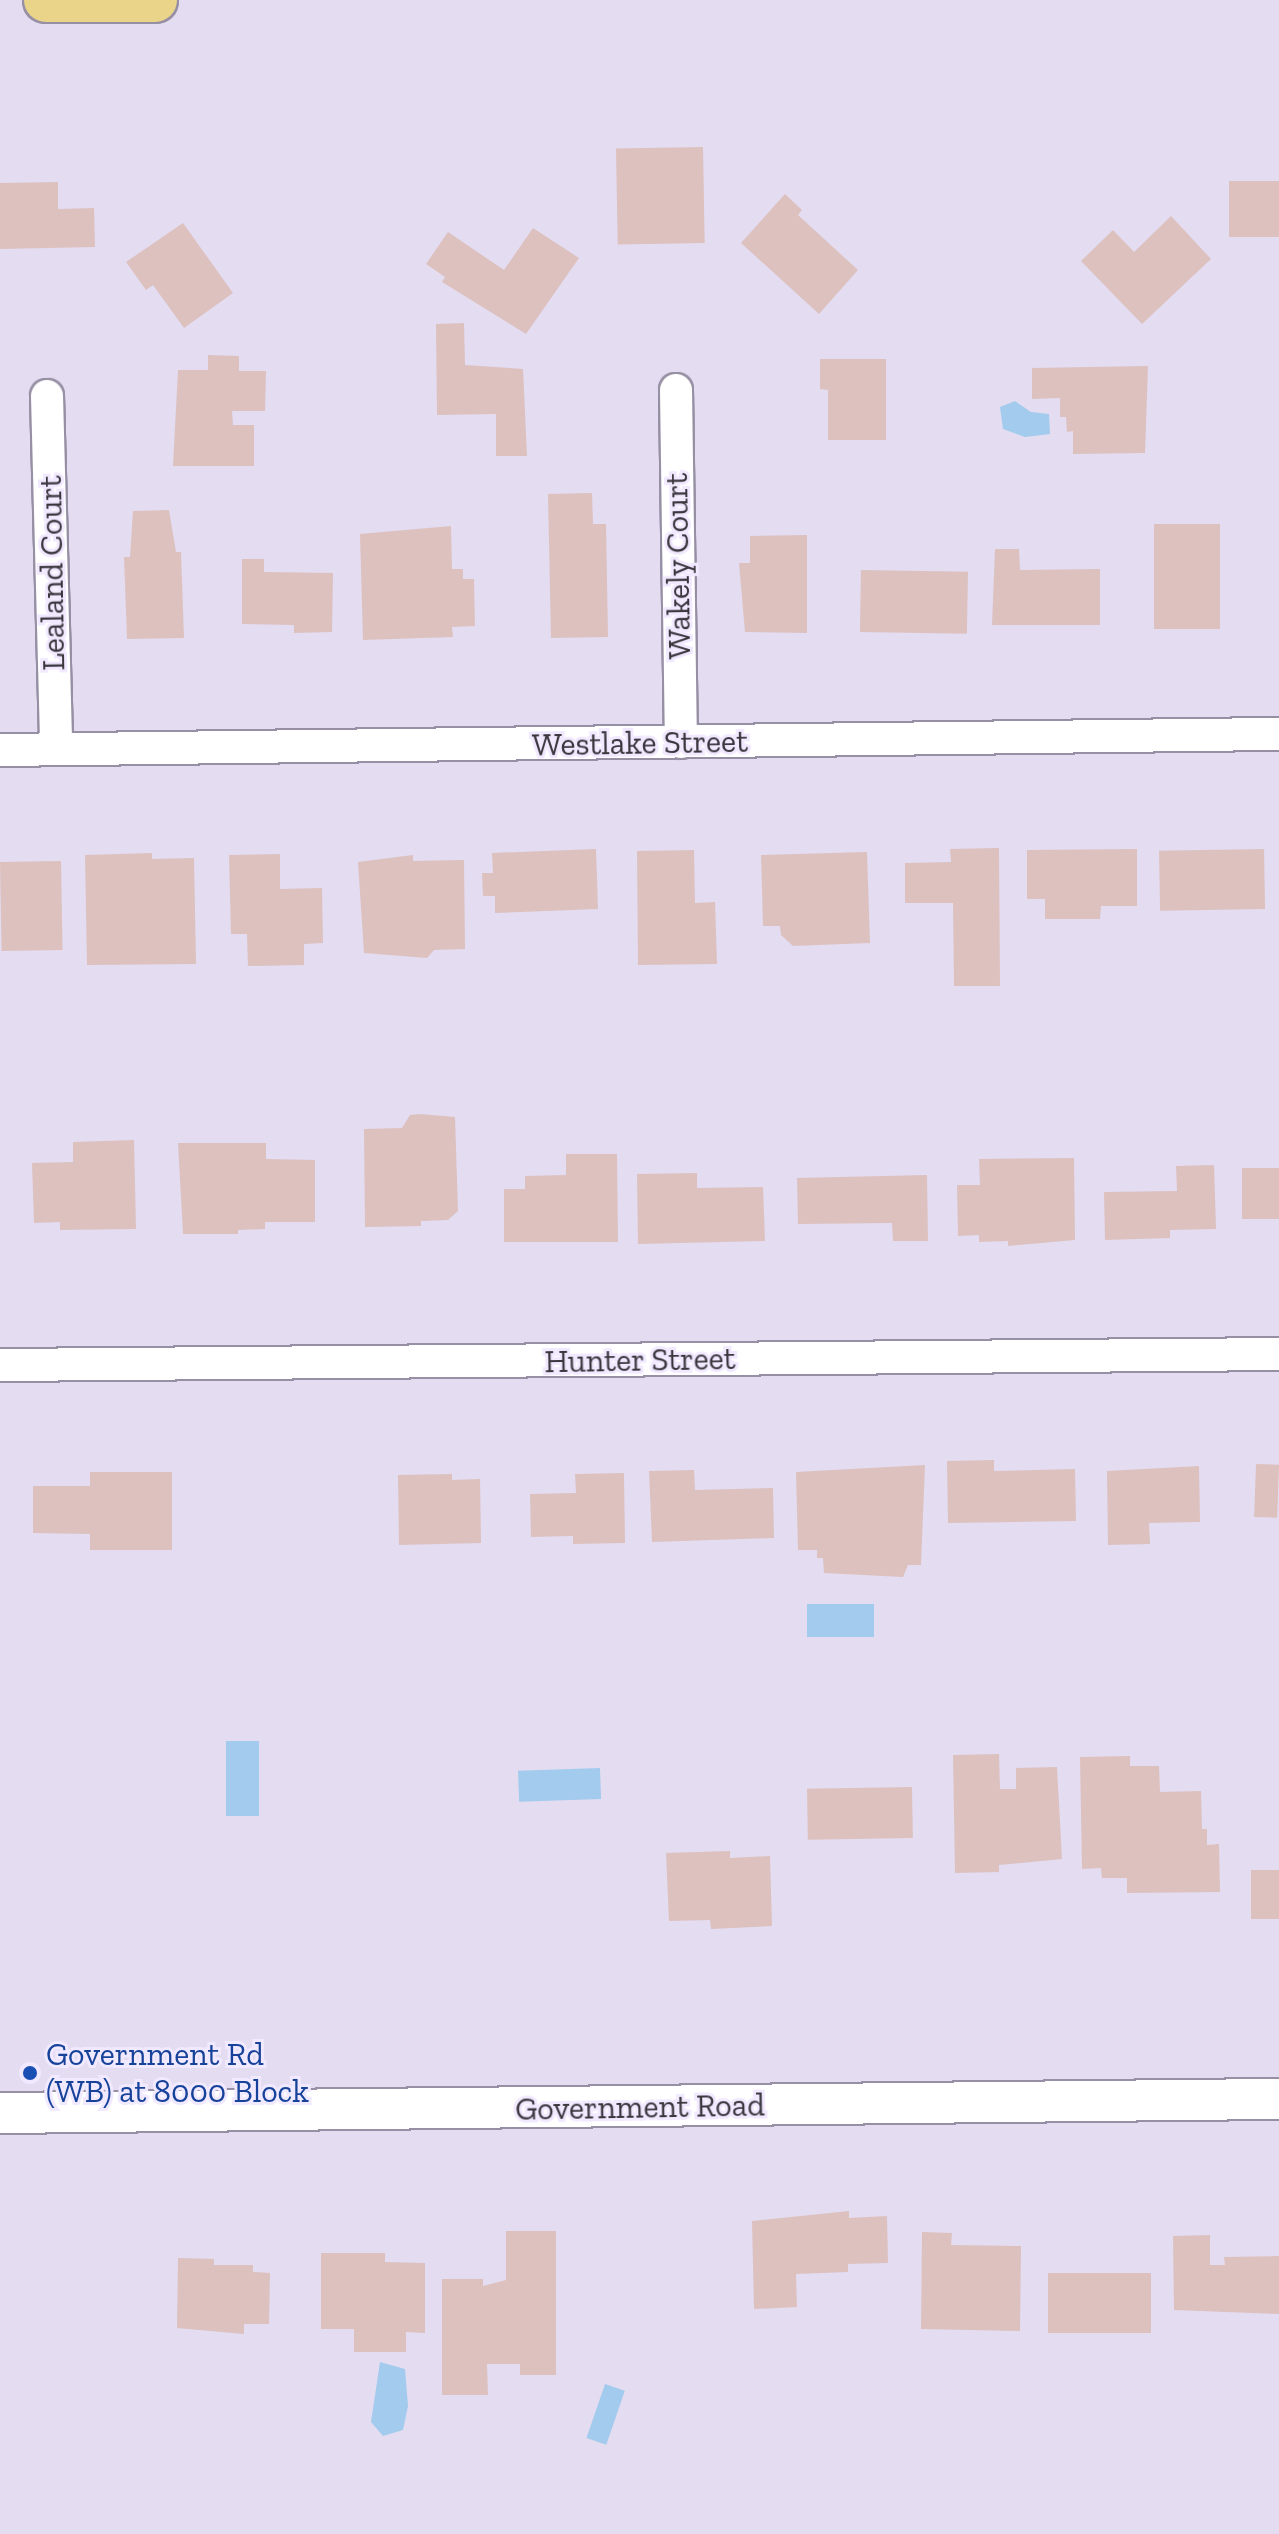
<!DOCTYPE html>
<html>
<head>
<meta charset="utf-8">
<style>
  body { margin:0 }
  #map { position:relative; width:1279px; height:2534px; overflow:hidden; background:#e4dcf1; font-family:"Zilla Slab",serif }
  div>[style] { position:absolute }
  .water>* { inset:0; background:#a3cbed; transform-origin:0 0 }
  .building>* { inset:0; background:#dcc1bf; transform-origin:0 0 }
  .roads { filter:drop-shadow(2px 0 #9790a4) drop-shadow(-2px 0 #9790a4) drop-shadow(0 2px #9790a4) drop-shadow(0 -2px #9790a4) }
  .minor>* { height:32px; margin:-16px; padding:0 16px; transform-origin:16px; border-radius:16px; background:#fff }
  .tertiary>* { height:40px; margin:-20px; padding:0 20px; transform-origin:20px; border-radius:20px; background:#fff }
  .primary>* { height:44px; margin:-22px; padding:0 22px; transform-origin:22px; border-radius:22px; background:#e9d489 }
  .dots>* { width:22px; height:22px; translate:-50% -50%; box-sizing:border-box; border:4px solid #f1e9ff; border-radius:50% }
  span { translate:-50% -50%; white-space:nowrap; text-align:center; line-height:1.15; -webkit-text-stroke:6px #f1e9ff; paint-order:stroke }
  .street-label { font-size:32px; color:#39363e }
  .transit-label { font-size:32px; color:#164399 }
  .left { translate:0 -50%; text-align:left }
</style>
</head>
<body>
<div id="map">
  <div class="water">
    <div style="clip-path:polygon(1015px 401px,1031px 412px,1049px 414px,1050px 434px,1025px 437px,1003px 429px,1000px 407px)"></div>
    <div style="left:874px;top:1604px;width:33px;height:67px;rotate:90deg"></div>
    <div style="left:226px;top:1741px;width:33px;height:75px"></div>
    <div style="left:600px;top:1768px;width:31px;height:82px;rotate:88deg"></div>
    <div style="clip-path:polygon(380px 2362px,405px 2369px,408px 2406px,403px 2430px,383px 2436px,371px 2422px)"></div>
    <div style="left:605px;top:2384px;width:21px;height:57px;rotate:19deg"></div>
  </div>
  <div class="building">
    <div style="left:703px;top:147px;width:96px;height:87px;rotate:89deg"></div>
    <div style="left:1279px;top:181px;width:56px;height:50px;rotate:90deg"></div>
    <div style="clip-path:polygon(58px 182px,58px 209px,94px 208px,95px 247px,0 249px,0 183px)"></div>
    <div style="clip-path:polygon(785px 194px,802px 210px,798px 215px,858px 270px,819px 314px,741px 243px)"></div>
    <div style="clip-path:polygon(1171px 216px,1211px 259px,1142px 324px,1081px 261px,1113px 230px,1134px 252px)"></div>
    <div style="clip-path:polygon(183px 223px,233px 293px,184px 328px,153px 285px,146px 290px,126px 262px)"></div>
    <div style="clip-path:polygon(533px 228px,579px 258px,526px 334px,442px 282px,445px 277px,426px 264px,448px 232px,504px 270px)"></div>
    <div style="clip-path:polygon(464px 323px,465px 365px,523px 369px,527px 456px,496px 456px,496px 414px,437px 415px,436px 324px)"></div>
    <div style="clip-path:polygon(208px 355px,239px 356px,239px 371px,266px 371px,265px 411px,232px 411px,233px 425px,254px 425px,254px 466px,173px 466px,178px 370px,208px 370px)"></div>
    <div style="clip-path:polygon(820px 359px,886px 359px,886px 440px,828px 440px,828px 390px,820px 389px)"></div>
    <div style="clip-path:polygon(1148px 366px,1145px 453px,1073px 454px,1073px 431px,1067px 432px,1066px 417px,1060px 417px,1060px 398px,1032px 399px,1032px 368px)"></div>
    <div style="clip-path:polygon(592px 493px,593px 524px,606px 524px,608px 637px,551px 638px,548px 494px)"></div>
    <div style="clip-path:polygon(169px 510px,176px 552px,181px 552px,184px 638px,127px 639px,124px 557px,130px 557px,133px 511px)"></div>
    <div style="left:1154px;top:524px;width:66px;height:105px"></div>
    <div style="clip-path:polygon(451px 526px,452px 569px,463px 569px,463px 579px,474px 579px,475px 626px,452px 627px,453px 637px,363px 640px,360px 534px)"></div>
    <div style="clip-path:polygon(807px 535px,807px 633px,745px 632px,739px 563px,750px 563px,750px 536px)"></div>
    <div style="clip-path:polygon(995px 549px,1019px 549px,1020px 570px,1100px 569px,1100px 625px,992px 625px)"></div>
    <div style="clip-path:polygon(242px 559px,264px 559px,264px 572px,333px 573px,332px 632px,294px 633px,294px 625px,242px 624px)"></div>
    <div style="left:861px;top:570px;width:107px;height:62px;rotate:1deg"></div>
    <div style="clip-path:polygon(999px 848px,1000px 986px,954px 986px,953px 903px,905px 903px,905px 863px,951px 862px,950px 849px)"></div>
    <div style="clip-path:polygon(596px 849px,598px 909px,495px 913px,495px 896px,483px 896px,482px 873px,493px 873px,492px 853px)"></div>
    <div style="clip-path:polygon(1137px 849px,1137px 906px,1101px 906px,1100px 919px,1045px 919px,1045px 899px,1027px 899px,1027px 850px)"></div>
    <div style="left:1264px;top:849px;width:60px;height:105px;rotate:89deg"></div>
    <div style="clip-path:polygon(694px 850px,695px 903px,715px 902px,717px 964px,638px 965px,637px 851px)"></div>
    <div style="clip-path:polygon(867px 852px,870px 943px,793px 946px,781px 935px,780px 926px,763px 926px,761px 855px)"></div>
    <div style="clip-path:polygon(152px 853px,152px 859px,194px 858px,196px 964px,87px 965px,85px 855px)"></div>
    <div style="clip-path:polygon(280px 854px,280px 889px,322px 888px,323px 943px,304px 944px,304px 965px,248px 966px,247px 934px,231px 934px,229px 855px)"></div>
    <div style="clip-path:polygon(413px 855px,413px 861px,464px 860px,465px 949px,434px 950px,427px 958px,364px 953px,358px 862px)"></div>
    <div style="left:61px;top:861px;width:89px;height:61px;rotate:89deg"></div>
    <div style="clip-path:polygon(421px 1114px,455px 1117px,458px 1211px,448px 1220px,421px 1221px,421px 1226px,365px 1227px,364px 1129px,402px 1128px,410px 1115px)"></div>
    <div style="clip-path:polygon(134px 1140px,136px 1229px,60px 1230px,60px 1222px,34px 1223px,32px 1163px,73px 1162px,73px 1142px)"></div>
    <div style="clip-path:polygon(178px 1143px,266px 1143px,266px 1159px,315px 1160px,315px 1222px,265px 1222px,265px 1229px,238px 1230px,238px 1234px,183px 1234px)"></div>
    <div style="clip-path:polygon(566px 1154px,617px 1154px,618px 1242px,504px 1242px,504px 1189px,525px 1189px,525px 1176px,566px 1175px)"></div>
    <div style="clip-path:polygon(1074px 1158px,1075px 1240px,1008px 1246px,1008px 1241px,979px 1242px,979px 1235px,958px 1236px,957px 1185px,980px 1185px,979px 1159px)"></div>
    <div style="clip-path:polygon(1214px 1165px,1216px 1229px,1170px 1230px,1170px 1238px,1105px 1240px,1104px 1192px,1177px 1191px,1176px 1166px)"></div>
    <div style="left:1279px;top:1168px;width:51px;height:37px;rotate:90deg"></div>
    <div style="clip-path:polygon(697px 1173px,697px 1188px,763px 1187px,765px 1241px,638px 1244px,637px 1174px)"></div>
    <div style="clip-path:polygon(927px 1175px,928px 1241px,893px 1241px,892px 1223px,798px 1224px,797px 1178px)"></div>
    <div style="clip-path:polygon(994px 1460px,994px 1471px,1075px 1469px,1076px 1521px,948px 1523px,947px 1461px)"></div>
    <div style="left:1256px;top:1464px;width:23px;height:53px;rotate:2deg"></div>
    <div style="clip-path:polygon(925px 1465px,921px 1565px,908px 1565px,903px 1577px,824px 1573px,823px 1558px,817px 1558px,817px 1550px,798px 1550px,796px 1472px)"></div>
    <div style="clip-path:polygon(1199px 1466px,1200px 1522px,1149px 1523px,1150px 1544px,1108px 1545px,1107px 1471px)"></div>
    <div style="clip-path:polygon(694px 1470px,695px 1490px,773px 1488px,774px 1538px,652px 1542px,649px 1471px)"></div>
    <div style="clip-path:polygon(90px 1472px,172px 1472px,172px 1550px,90px 1550px,90px 1534px,33px 1533px,33px 1486px,90px 1486px)"></div>
    <div style="clip-path:polygon(624px 1473px,625px 1543px,573px 1544px,573px 1536px,531px 1537px,530px 1494px,576px 1493px,575px 1474px)"></div>
    <div style="clip-path:polygon(452px 1474px,452px 1480px,480px 1479px,481px 1543px,399px 1545px,398px 1475px)"></div>
    <div style="clip-path:polygon(999px 1754px,1000px 1789px,1016px 1789px,1016px 1768px,1057px 1767px,1062px 1859px,999px 1865px,999px 1872px,955px 1873px,953px 1755px)"></div>
    <div style="clip-path:polygon(1130px 1756px,1130px 1766px,1159px 1766px,1160px 1792px,1201px 1791px,1202px 1829px,1207px 1829px,1207px 1845px,1219px 1844px,1220px 1892px,1127px 1893px,1127px 1878px,1102px 1878px,1101px 1868px,1082px 1869px,1080px 1757px)"></div>
    <div style="left:912px;top:1787px;width:51px;height:105px;rotate:89deg"></div>
    <div style="clip-path:polygon(730px 1851px,730px 1858px,770px 1856px,772px 1926px,711px 1929px,710px 1920px,669px 1921px,666px 1853px)"></div>
    <div style="left:1279px;top:1870px;width:49px;height:28px;rotate:90deg"></div>
    <div style="clip-path:polygon(849px 2211px,849px 2218px,887px 2216px,888px 2263px,848px 2264px,848px 2272px,796px 2274px,797px 2307px,754px 2309px,752px 2221px)"></div>
    <div style="clip-path:polygon(506px 2231px,556px 2231px,556px 2375px,520px 2375px,520px 2364px,487px 2364px,488px 2395px,442px 2395px,442px 2279px,483px 2279px,483px 2286px,506px 2280px)"></div>
    <div style="clip-path:polygon(922px 2232px,952px 2233px,951px 2245px,1021px 2246px,1020px 2331px,921px 2329px)"></div>
    <div style="clip-path:polygon(1210px 2235px,1210px 2265px,1225px 2265px,1224px 2257px,1279px 2256px,1279px 2314px,1174px 2310px,1173px 2236px)"></div>
    <div style="clip-path:polygon(321px 2253px,385px 2253px,385px 2262px,425px 2263px,425px 2333px,406px 2332px,406px 2352px,354px 2352px,354px 2329px,321px 2329px)"></div>
    <div style="clip-path:polygon(178px 2258px,214px 2259px,214px 2265px,253px 2265px,253px 2272px,270px 2273px,269px 2324px,244px 2324px,244px 2334px,177px 2328px)"></div>
    <div style="left:1048px;top:2273px;width:103px;height:60px"></div>
  </div>
  <div class="roads">
    <div class="minor">
      <div style="left:676px;top:390px;width:352px;rotate:89.2deg"></div>
      <div style="left:47px;top:396px;width:353px;rotate:88.5deg"></div>
      <div style="left:0;top:750px;width:1279px;rotate:-0.72deg"></div>
      <div style="left:0;top:1365px;width:1279px;rotate:-0.49deg"></div>
    </div>
    <div class="tertiary">
      <div style="left:0;top:2113px;width:1279px;rotate:-0.63deg"></div>
    </div>
    <div class="primary">
      <div style="left:46px;top:0;width:109px"></div>
    </div>
  </div>
  <div class="dots">
    <div style="left:30px;top:2073px;background:#1a4fb4"></div>
  </div>
  <div class="street-label">
    <span style="left:678px;top:566px;rotate:-91deg">Wakely Court</span>
    <span style="left:52px;top:573px;rotate:-91deg">Lealand Court</span>
    <span style="left:640px;top:743px;rotate:-1deg">Westlake Street</span>
    <span style="left:640px;top:1360px;rotate:-1deg">Hunter Street</span>
    <span style="left:640px;top:2107px;rotate:-1deg">Government Road</span>
  </div>
  <div class="transit-label">
    <span class="left" style="left:46px;top:2073px">Government Rd<br>(WB) at 8000 Block</span>
  </div>
</div>
</body>
</html>
